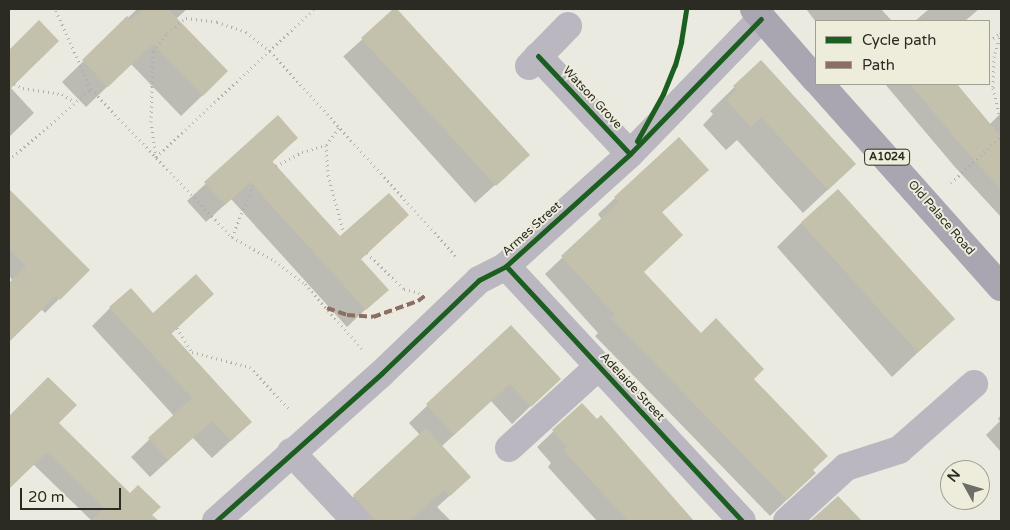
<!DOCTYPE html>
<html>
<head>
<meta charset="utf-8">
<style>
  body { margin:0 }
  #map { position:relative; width:1010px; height:530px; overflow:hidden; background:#eaeae0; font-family:"Varela Round",sans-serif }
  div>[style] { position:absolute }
  .shadow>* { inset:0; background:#0003; transform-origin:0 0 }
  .building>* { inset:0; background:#c3c1ac; transform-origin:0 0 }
  .path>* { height:3px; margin-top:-1.5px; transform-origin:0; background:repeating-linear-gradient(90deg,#aeadb0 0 1px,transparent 0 5px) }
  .minor>* { height:28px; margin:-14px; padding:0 14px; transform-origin:14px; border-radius:14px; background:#bab7c1 }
  .major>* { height:28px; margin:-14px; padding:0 14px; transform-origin:14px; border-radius:14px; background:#a9a6b1 }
  .quiet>* { height:4px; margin-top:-2px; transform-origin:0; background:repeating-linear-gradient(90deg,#8d6e63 0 8px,transparent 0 12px) }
  .cycleway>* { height:5px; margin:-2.5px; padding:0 2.5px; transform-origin:2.5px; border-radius:2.5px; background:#1b5e20 }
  span { translate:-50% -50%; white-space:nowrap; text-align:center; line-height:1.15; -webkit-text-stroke:4px #eeeddc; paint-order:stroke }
  .shield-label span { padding:1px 4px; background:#eeeddc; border:1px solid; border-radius:4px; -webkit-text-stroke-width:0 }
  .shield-label { font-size:11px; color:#2b2b24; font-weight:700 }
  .street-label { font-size:12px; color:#2b2b24 }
  .frame { position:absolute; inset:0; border:10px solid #2b2b24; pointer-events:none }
  .legend { position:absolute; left:815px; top:20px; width:175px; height:65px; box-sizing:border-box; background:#eeeddc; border:1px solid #a09f92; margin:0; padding:6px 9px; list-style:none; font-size:15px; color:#2b2b24 }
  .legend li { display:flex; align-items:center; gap:10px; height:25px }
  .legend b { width:25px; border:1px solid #a09f92 }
  .north { position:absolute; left:940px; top:460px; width:50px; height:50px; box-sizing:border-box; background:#eeeddc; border:1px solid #a09f92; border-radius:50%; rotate:309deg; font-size:14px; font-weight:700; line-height:20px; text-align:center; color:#2b2b24 }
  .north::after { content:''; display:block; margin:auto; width:18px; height:22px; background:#6e6e66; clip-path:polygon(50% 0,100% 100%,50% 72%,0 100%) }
  .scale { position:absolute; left:20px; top:488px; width:101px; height:22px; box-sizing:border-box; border:2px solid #2b2b24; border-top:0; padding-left:6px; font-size:15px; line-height:18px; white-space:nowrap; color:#2b2b24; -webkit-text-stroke:4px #eeeddc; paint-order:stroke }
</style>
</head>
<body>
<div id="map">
  <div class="shadow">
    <div style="clip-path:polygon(137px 9px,187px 9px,176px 19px,206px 92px,181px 116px,131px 64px,86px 107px,62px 82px)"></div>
    <div style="left:396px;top:9px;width:197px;height:71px;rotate:48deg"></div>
    <div style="clip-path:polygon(806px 9px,881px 9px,892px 21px,816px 22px)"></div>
    <div style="clip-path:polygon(929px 9px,979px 9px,965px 21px,915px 21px)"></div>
    <div style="clip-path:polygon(39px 22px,10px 87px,34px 113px,9px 137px,9px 51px)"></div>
    <div style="clip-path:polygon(761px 61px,855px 164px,803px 213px,737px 140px,726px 150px,703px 125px,713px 114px,710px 111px)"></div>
    <div style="clip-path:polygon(885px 84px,956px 84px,990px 124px,1001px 113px,1001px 217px,954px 166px)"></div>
    <div style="clip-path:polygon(278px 117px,297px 138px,272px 162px,340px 238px,407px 215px,360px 260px,387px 289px,347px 327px,231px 199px,206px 222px,187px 201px)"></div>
    <div style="clip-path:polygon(679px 138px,691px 186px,661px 213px,643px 272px,701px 335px,812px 470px,797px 490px,770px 516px,595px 336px,598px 333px,545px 274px,602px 220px,598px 214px)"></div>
    <div style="clip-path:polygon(13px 195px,88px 270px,45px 313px,41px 309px,9px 341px,9px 285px,13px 281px,9px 276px,9px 199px)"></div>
    <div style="clip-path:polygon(801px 223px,952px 320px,892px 377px,777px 247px)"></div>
    <div style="clip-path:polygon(213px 294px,171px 334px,251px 422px,212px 458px,193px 438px,150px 477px,131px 457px,174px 416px,92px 326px,110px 308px,153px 315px)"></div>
    <div style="clip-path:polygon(511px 326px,559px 379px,512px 424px,491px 401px,442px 446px,456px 490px,437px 507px,451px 521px,351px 521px,340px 509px,420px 435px,409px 423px)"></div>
    <div style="clip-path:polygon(48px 378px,58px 423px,130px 494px,159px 507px,145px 521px,92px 521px,33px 464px,9px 488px,9px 418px)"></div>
    <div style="clip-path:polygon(582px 404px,597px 421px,601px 417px,693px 521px,597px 521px,548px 467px,551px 463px,537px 447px)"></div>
    <div style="clip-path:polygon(1001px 415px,1001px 452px,986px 435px,1000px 421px,998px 419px)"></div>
  </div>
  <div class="building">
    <div style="clip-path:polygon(143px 9px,168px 9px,228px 71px,203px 96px,153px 44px,108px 87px,82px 60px,127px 16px,131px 20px)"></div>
    <div style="clip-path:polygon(393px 9px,397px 9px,530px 155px,496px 186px,361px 38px)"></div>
    <div style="clip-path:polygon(39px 20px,59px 41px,9px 90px,9px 50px)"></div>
    <div style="clip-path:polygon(761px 60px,856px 164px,828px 190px,761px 117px,751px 127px,726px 100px,737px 90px,733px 86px)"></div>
    <div style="clip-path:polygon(910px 84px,957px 84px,1001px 137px,1001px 189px,967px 152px)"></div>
    <div style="clip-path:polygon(278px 115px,298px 138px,272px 161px,340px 236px,389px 193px,409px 215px,361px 259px,389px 290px,366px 310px,250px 182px,225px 205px,204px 182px)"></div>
    <div style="clip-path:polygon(679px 137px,709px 170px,662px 212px,683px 235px,644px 272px,701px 333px,716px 318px,764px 369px,754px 379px,828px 456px,813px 470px,816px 473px,787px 500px,611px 318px,615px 315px,561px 256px,619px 202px,614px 197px)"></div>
    <div style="clip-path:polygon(9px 189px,90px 270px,60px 300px,56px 296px,9px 342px,9px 283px,26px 266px,9px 249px)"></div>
    <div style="left:838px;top:189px;width:175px;height:50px;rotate:48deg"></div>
    <div style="clip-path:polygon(196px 274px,214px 294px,171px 333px,252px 422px,231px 441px,212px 421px,168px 460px,148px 438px,192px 398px,109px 307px,131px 288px,153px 313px)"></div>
    <div style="clip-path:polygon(511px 325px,561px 379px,531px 407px,510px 384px,454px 435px,426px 404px)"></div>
    <div style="clip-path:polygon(48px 377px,77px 405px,59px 423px,130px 493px,138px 485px,161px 507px,152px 515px,159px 521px,90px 521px,104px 508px,47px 452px,9px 489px,9px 416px)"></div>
    <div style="clip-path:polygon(582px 403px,597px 419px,601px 415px,694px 521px,628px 521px,563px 450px,567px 447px,552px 430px)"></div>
    <div style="clip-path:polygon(426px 428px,471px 477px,450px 496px,444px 490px,409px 521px,376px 521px,353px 495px)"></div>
    <div style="clip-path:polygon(838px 496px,862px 521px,810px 521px)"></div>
  </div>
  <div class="path">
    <div style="left:1001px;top:33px;width:24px;rotate:107deg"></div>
    <div style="left:994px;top:56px;width:32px;rotate:92deg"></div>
    <div style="left:993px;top:88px;width:37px;rotate:77deg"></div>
    <div style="left:989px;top:41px;width:14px;rotate:-34deg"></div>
    <div style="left:677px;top:60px;width:52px;rotate:-80deg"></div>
    <div style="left:14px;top:84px;width:10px;rotate:24deg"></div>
    <div style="left:23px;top:88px;width:39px;rotate:9deg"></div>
    <div style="left:62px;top:94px;width:15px;rotate:32deg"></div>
    <div style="left:91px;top:89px;width:204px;rotate:46.4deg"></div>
    <div style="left:232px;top:237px;width:49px;rotate:29.2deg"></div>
    <div style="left:275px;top:261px;width:38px;rotate:37deg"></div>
    <div style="left:305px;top:284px;width:88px;rotate:48.7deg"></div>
    <div style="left:339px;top:128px;width:21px;rotate:127deg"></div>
    <div style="left:326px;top:145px;width:30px;rotate:86deg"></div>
    <div style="left:328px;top:175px;width:60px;rotate:74.6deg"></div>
    <div style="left:156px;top:157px;width:35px;rotate:-98deg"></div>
    <div style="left:151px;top:122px;width:71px;rotate:-88.4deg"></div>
    <div style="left:153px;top:51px;width:23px;rotate:-52deg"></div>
    <div style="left:167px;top:33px;width:24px;rotate:-38deg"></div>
    <div style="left:186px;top:18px;width:31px;rotate:7deg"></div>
    <div style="left:217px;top:22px;width:31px;rotate:19deg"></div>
    <div style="left:246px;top:32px;width:31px;rotate:38deg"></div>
    <div style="left:270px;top:51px;width:278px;rotate:47.8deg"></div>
    <div style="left:156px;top:157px;width:216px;rotate:-43.1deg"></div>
    <div style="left:9px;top:160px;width:108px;rotate:-40.9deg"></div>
    <div style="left:91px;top:89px;width:88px;rotate:-114.2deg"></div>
    <div style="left:276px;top:166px;width:30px;rotate:-28deg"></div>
    <div style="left:302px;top:152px;width:25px;rotate:-16deg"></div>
    <div style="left:951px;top:183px;width:69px;rotate:-43.2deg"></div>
    <div style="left:232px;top:237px;width:56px;rotate:-68deg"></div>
    <div style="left:367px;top:253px;width:52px;rotate:44.2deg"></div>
    <div style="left:404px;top:289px;width:16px;rotate:14deg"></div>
    <div style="left:177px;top:328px;width:28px;rotate:58deg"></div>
    <div style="left:192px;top:352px;width:60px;rotate:14.5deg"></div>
    <div style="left:250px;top:367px;width:60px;rotate:47deg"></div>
  </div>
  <div class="minor">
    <div style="left:538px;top:56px;width:134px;rotate:46.8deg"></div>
    <div style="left:529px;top:66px;width:56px;rotate:-45.7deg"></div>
    <div style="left:506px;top:266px;width:347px;rotate:47.2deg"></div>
    <div style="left:509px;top:448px;width:122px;rotate:-42.3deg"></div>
    <div style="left:291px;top:452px;width:95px;rotate:46.7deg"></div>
    <div style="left:216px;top:521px;width:222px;rotate:-41.7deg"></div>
    <div style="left:382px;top:373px;width:134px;rotate:-43.8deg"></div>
    <div style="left:479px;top:280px;width:30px;rotate:-27deg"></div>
    <div style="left:506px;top:266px;width:167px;rotate:-42.1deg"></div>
    <div style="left:630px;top:154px;width:188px;rotate:-45.9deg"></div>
    <div style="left:787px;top:521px;width:80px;rotate:-42.5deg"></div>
    <div style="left:846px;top:467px;width:56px;rotate:-17.8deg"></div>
    <div style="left:899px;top:450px;width:100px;rotate:-41.3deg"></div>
  </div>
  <div class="major">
    <div style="left:754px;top:9px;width:94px;rotate:48.9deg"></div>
    <div style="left:820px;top:84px;width:272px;rotate:48.3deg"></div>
  </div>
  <div class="quiet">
    <div style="left:327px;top:308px;width:21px;rotate:19deg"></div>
    <div style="left:347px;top:315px;width:26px;rotate:4deg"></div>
    <div style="left:373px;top:317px;width:48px;rotate:-19.6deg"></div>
    <div style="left:418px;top:301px;width:10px;rotate:-37deg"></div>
  </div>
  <div class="cycleway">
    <div style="left:538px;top:56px;width:134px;rotate:46.8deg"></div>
    <div style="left:637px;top:141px;width:54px;rotate:-61deg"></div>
    <div style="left:663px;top:94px;width:31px;rotate:-68deg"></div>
    <div style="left:675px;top:65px;width:24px;rotate:-75deg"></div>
    <div style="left:681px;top:42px;width:33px;rotate:-81deg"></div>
    <div style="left:506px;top:266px;width:347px;rotate:47.2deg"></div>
    <div style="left:216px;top:521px;width:222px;rotate:-41.7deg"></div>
    <div style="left:382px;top:373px;width:134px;rotate:-43.8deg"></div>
    <div style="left:479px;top:280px;width:30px;rotate:-27deg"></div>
    <div style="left:506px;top:266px;width:167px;rotate:-42.1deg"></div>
    <div style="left:630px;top:154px;width:188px;rotate:-45.9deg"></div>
  </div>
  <div class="shield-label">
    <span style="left:887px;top:157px">A1024</span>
  </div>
  <div class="street-label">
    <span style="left:592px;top:98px;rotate:47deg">Watson Grove</span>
    <span style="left:941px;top:218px;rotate:49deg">Old Palace Road</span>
    <span style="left:532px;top:229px;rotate:-42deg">Armes Street</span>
    <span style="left:632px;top:387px;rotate:47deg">Adelaide Street</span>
  </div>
  <div class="frame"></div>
  <ul class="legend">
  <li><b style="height:6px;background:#1b5e20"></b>Cycle path</li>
  <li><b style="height:6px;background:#8d6e63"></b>Path</li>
  </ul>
  <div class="north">N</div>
  <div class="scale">20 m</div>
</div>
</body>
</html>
